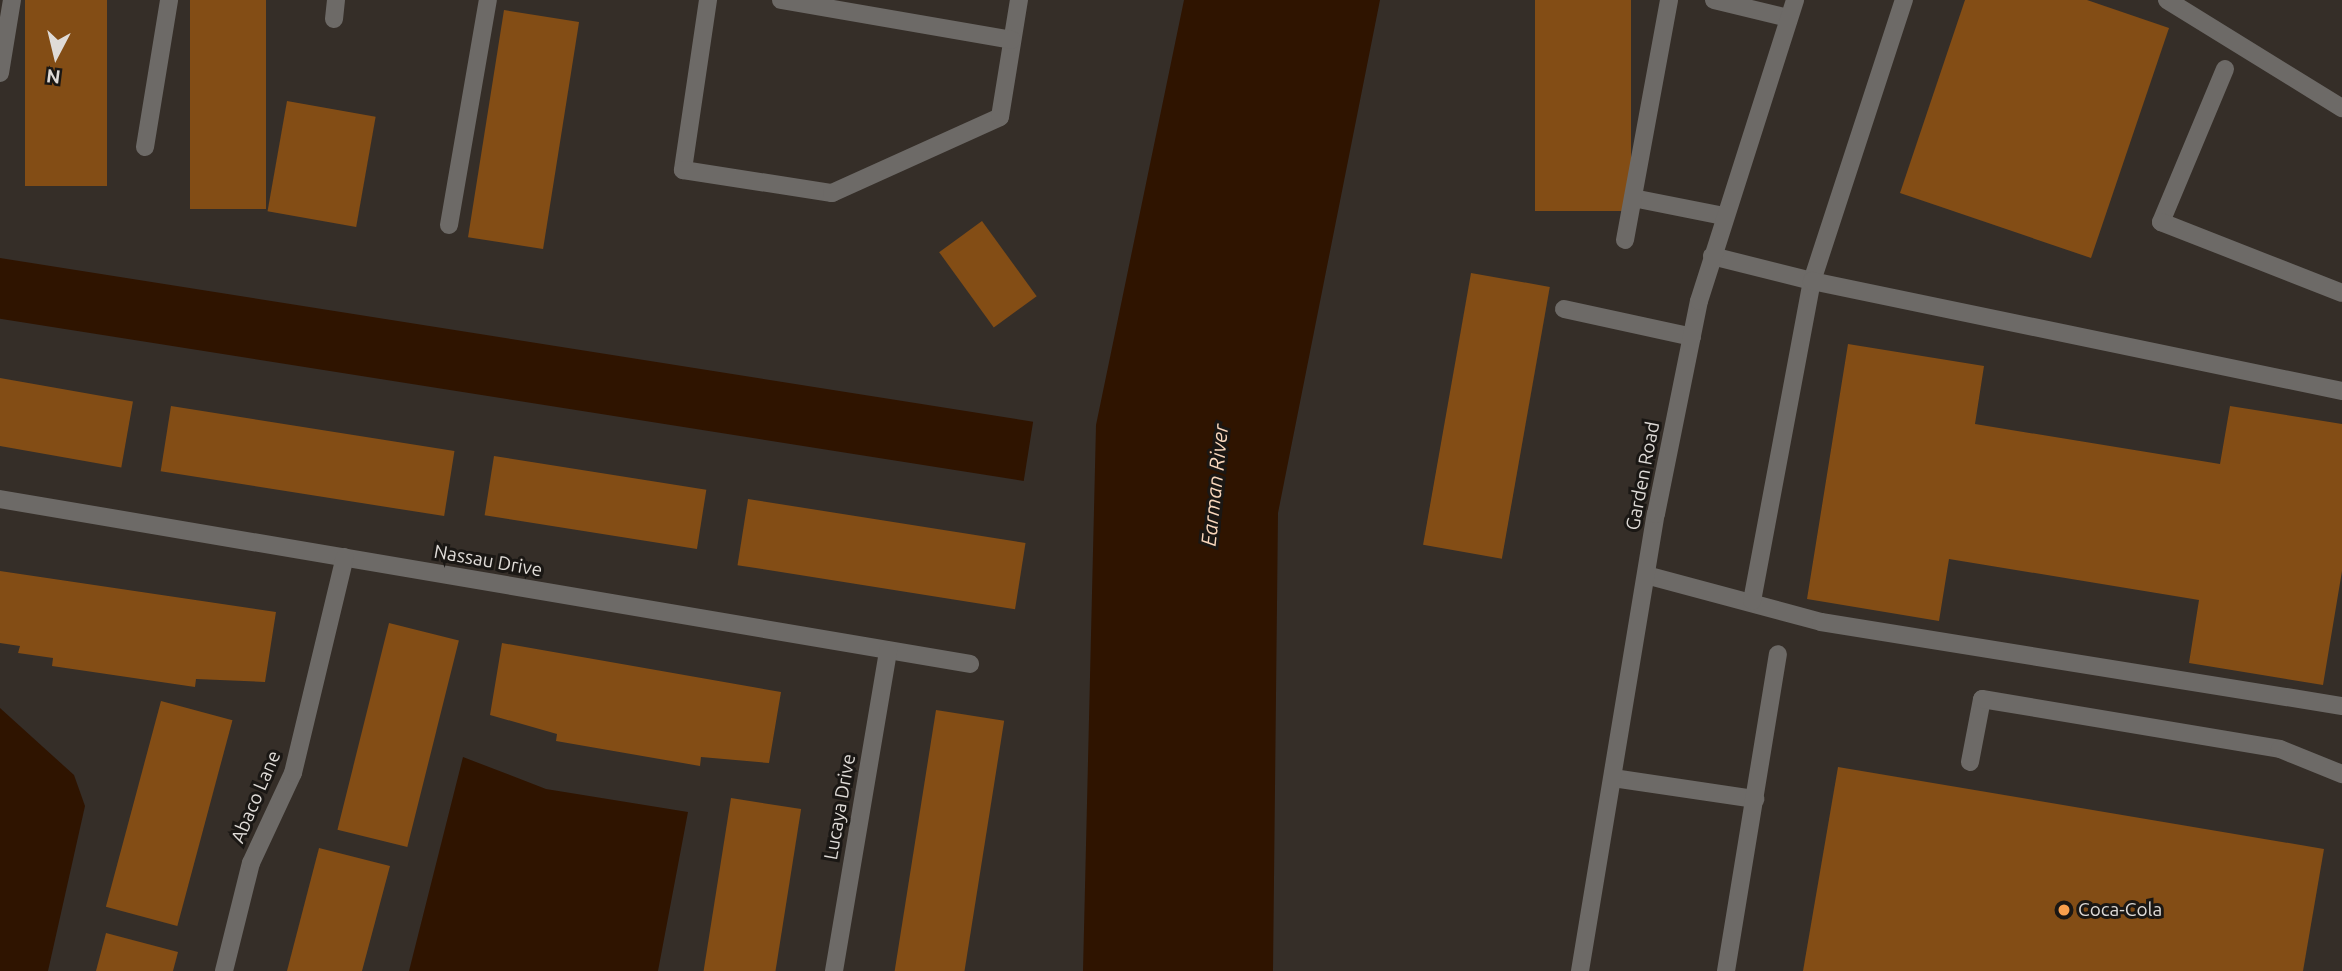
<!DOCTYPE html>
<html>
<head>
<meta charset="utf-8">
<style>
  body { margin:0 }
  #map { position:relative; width:2342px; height:971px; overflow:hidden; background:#352e28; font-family:Ubuntu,sans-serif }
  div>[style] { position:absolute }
  .water>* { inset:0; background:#2f1400; transform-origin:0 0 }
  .building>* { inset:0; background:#834d15; transform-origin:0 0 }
  .minor>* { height:18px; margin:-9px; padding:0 9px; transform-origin:9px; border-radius:9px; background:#6d6a67 }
  .dots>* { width:19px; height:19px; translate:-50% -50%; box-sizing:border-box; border:4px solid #1a1714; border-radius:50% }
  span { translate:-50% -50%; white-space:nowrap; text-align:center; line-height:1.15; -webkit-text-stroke:6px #1a1714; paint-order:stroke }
  .street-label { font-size:19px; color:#dfdbd7 }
  .poi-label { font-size:19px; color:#dfdbd7 }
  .left { translate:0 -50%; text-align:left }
  .water-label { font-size:21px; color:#f9d7bc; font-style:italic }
  .north { position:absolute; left:21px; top:21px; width:70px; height:70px; -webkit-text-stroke:5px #1a1714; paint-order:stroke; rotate:187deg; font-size:19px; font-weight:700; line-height:28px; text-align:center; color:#dfdbd7 }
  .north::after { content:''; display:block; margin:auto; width:24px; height:32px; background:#dfdbd7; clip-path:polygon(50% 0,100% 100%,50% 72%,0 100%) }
</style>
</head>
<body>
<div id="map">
  <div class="water">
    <div style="clip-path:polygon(1184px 0,1380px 0,1278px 513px,1273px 971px,1083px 971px,1096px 425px)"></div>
    <div style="left:0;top:258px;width:1046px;height:60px;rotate:9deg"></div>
    <div style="clip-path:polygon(0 708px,74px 775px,85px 806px,48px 971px,0 971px)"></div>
    <div style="clip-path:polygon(463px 757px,546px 789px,688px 812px,658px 971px,409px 971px)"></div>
  </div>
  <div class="building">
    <div style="left:25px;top:0;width:82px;height:186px"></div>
    <div style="left:190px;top:0;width:76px;height:209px"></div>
    <div style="left:1535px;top:0;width:96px;height:211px"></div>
    <div style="clip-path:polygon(1965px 0,2087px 0,2169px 28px,2091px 258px,1900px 193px)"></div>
    <div style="left:504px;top:10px;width:76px;height:230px;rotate:9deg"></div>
    <div style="left:287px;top:101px;width:90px;height:112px;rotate:10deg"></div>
    <div style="left:982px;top:221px;width:93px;height:53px;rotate:54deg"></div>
    <div style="left:1471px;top:273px;width:80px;height:276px;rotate:10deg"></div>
    <div style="clip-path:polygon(1848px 344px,1984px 366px,1975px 424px,2220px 464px,2230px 406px,2342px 424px,2342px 571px,2323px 685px,2189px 663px,2199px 600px,1949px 559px,1939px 621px,1807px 599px)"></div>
    <div style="left:0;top:378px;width:135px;height:67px;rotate:10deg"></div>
    <div style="left:171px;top:406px;width:287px;height:66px;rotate:9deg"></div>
    <div style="left:494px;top:456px;width:215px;height:60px;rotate:9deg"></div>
    <div style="left:748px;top:499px;width:281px;height:67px;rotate:9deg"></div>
    <div style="clip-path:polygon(0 571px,276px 612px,265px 682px,196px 679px,195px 687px,52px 666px,53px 658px,18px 653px,20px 646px,0 643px)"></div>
    <div style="left:389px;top:623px;width:72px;height:213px;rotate:14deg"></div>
    <div style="clip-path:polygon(502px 643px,781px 692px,769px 763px,701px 757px,700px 766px,556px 741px,557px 734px,490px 715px)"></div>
    <div style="left:161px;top:701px;width:74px;height:213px;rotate:15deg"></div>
    <div style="left:936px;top:710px;width:69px;height:265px;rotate:9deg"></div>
    <div style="clip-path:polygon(1838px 767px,2324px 849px,2303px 971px,1803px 971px)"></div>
    <div style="left:731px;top:798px;width:71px;height:176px;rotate:9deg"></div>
    <div style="clip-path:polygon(319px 848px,390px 866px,362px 971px,287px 971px)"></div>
    <div style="clip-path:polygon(106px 933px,178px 952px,173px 971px,96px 971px)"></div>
  </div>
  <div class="minor">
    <div style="left:708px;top:0;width:172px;rotate:98.4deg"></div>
    <div style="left:683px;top:170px;width:151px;rotate:8.8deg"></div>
    <div style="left:832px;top:193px;width:184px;rotate:-24.3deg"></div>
    <div style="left:1000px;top:117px;width:119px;rotate:-80.8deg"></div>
    <div style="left:781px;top:0;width:234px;rotate:9.8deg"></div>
    <div style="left:1714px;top:0;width:76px;rotate:13.7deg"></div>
    <div style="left:2167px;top:0;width:206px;rotate:31.7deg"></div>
    <div style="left:334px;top:19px;width:19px;rotate:-84deg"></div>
    <div style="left:2225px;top:69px;width:166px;rotate:112.7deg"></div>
    <div style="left:2161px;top:222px;width:194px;rotate:21.4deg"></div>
    <div style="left:0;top:73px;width:74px;rotate:-80.7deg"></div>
    <div style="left:145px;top:147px;width:149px;rotate:-80.7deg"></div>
    <div style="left:1633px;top:198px;width:93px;rotate:11.2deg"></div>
    <div style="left:449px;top:225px;width:228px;rotate:-80.2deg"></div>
    <div style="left:1625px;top:240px;width:244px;rotate:-79.6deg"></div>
    <div style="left:1712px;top:256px;width:103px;rotate:14deg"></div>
    <div style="left:1812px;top:281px;width:296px;rotate:-71.9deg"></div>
    <div style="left:1564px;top:309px;width:131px;rotate:12.3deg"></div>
    <div style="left:0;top:499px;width:984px;rotate:9.65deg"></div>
    <div style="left:1646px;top:575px;width:181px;rotate:15deg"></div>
    <div style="left:1821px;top:622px;width:528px;rotate:9.16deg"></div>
    <div style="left:1752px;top:601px;width:326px;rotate:-79.4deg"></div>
    <div style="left:1812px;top:281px;width:541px;rotate:11.73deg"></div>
    <div style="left:1970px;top:762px;width:64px;rotate:-79.2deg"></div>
    <div style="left:1982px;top:699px;width:302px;rotate:9.5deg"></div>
    <div style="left:2280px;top:749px;width:67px;rotate:22deg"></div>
    <div style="left:1613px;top:778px;width:144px;rotate:8.4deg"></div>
    <div style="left:224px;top:971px;width:111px;rotate:-76deg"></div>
    <div style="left:251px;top:863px;width:99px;rotate:-65deg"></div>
    <div style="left:293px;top:773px;width:222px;rotate:-76.5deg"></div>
    <div style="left:834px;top:971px;width:325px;rotate:-80.4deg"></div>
    <div style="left:1580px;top:971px;width:463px;rotate:-80.6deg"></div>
    <div style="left:1656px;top:514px;width:217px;rotate:-78.6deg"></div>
    <div style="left:1699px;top:301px;width:316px;rotate:-72.3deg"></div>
    <div style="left:1726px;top:971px;width:321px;rotate:-80.7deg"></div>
  </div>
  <div class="dots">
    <div style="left:2064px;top:910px;background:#f9a04d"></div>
  </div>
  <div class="street-label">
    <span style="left:1643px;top:476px;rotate:-79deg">Garden Road</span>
    <span style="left:488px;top:561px;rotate:10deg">Nassau Drive</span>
    <span style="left:256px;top:797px;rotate:-67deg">Abaco Lane</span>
    <span style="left:840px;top:807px;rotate:-80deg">Lucaya Drive</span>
  </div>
  <div class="poi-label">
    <span class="left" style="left:2078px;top:910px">Coca-Cola</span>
  </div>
  <div class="water-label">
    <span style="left:1214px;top:485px;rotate:-84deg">Earman River</span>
  </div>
  <div class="north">N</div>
</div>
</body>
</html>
